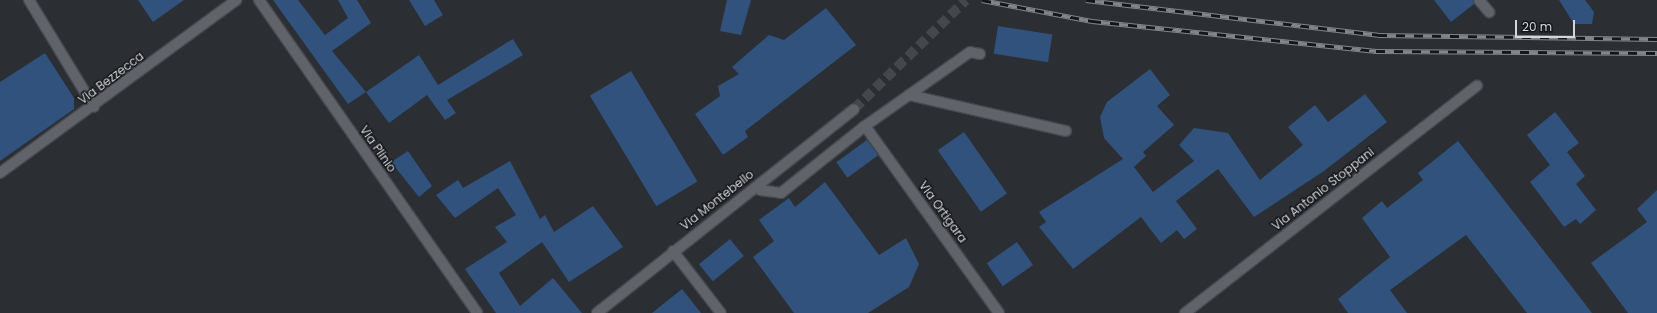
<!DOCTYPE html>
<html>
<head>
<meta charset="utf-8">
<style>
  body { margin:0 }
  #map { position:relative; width:1657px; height:313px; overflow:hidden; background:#2b2e33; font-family:Poppins,sans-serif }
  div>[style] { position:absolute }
  .building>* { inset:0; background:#31527d; transform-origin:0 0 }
  .minor-tunnel>* { height:10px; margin-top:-5px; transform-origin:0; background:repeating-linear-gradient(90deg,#44474c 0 10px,transparent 0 15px) }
  .roads { filter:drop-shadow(1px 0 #45494d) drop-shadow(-1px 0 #45494d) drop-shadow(0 1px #45494d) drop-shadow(0 -1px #45494d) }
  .pedestrian>* { height:10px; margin:-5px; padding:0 5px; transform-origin:5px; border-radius:5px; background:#60646a }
  .minor>* { height:10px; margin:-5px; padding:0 5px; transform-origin:5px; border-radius:5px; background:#60646a }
  .tertiary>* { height:10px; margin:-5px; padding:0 5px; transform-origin:5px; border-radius:5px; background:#60646a }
  .rail>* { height:4.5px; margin-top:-2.25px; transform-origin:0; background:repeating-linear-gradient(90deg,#151619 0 9px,#828589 0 18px); box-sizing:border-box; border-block:1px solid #828589 }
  span { translate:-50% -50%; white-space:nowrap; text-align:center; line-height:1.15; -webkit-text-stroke:3px #151619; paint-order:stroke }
  .street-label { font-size:12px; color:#d4d7da }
  .scale { position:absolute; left:1515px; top:20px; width:60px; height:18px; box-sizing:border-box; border:2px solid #d4d7da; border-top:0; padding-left:5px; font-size:12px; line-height:14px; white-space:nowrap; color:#d4d7da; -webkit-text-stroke:3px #151619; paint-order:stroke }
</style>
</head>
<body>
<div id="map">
  <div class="building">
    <div style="clip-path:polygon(138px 0,184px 0,153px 22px)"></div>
    <div style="clip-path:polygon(273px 0,298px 0,325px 35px,348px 18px,338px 0,357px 0,371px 23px,332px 51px,366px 92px,348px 104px)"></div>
    <div style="clip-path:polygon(409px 0,434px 0,443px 15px,425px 26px)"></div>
    <div style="clip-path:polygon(727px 0,751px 0,741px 35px,720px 31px)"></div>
    <div style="clip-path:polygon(1434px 0,1473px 0,1474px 4px,1451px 22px)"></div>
    <div style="clip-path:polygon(1559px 0,1585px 0,1594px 12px,1592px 24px,1574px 24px)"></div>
    <div style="clip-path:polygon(826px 8px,856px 45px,745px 131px,748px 137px,723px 155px,695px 114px,720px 96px,718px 86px,739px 74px,732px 67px,769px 35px,784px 40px)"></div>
    <div style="left:998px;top:26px;width:55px;height:28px;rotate:9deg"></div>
    <div style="clip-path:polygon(513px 39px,523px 55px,447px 100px,456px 113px,445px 120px,427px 95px,389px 123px,366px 92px,419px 55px,438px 85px)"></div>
    <div style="clip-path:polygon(45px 53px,74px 98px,74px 109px,0 161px,0 82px)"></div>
    <div style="clip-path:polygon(1150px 69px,1170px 95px,1157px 106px,1174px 125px,1143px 152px,1146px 156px,1134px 167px,1153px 192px,1194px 161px,1179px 145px,1194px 128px,1228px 133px,1260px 180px,1303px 145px,1288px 127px,1315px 105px,1328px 122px,1365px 94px,1387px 122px,1324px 171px,1254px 217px,1218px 169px,1176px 201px,1197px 229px,1184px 239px,1177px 230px,1161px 243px,1141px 217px,1073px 269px,1039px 227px,1046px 222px,1039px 212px,1123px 159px,1104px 138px,1100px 117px,1107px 102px)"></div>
    <div style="left:631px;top:71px;width:129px;height:48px;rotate:59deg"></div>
    <div style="clip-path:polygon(1555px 112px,1579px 143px,1567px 152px,1585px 176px,1576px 184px,1596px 210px,1580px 224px,1576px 219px,1564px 227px,1530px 182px,1550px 165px,1527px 135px)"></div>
    <div style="left:964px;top:132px;width:75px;height:32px;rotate:55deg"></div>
    <div style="left:867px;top:140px;width:19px;height:38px;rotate:54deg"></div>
    <div style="clip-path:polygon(1458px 141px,1572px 287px,1592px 313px,1527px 313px,1466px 235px,1390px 290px,1407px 313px,1348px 313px,1338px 299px,1390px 257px,1362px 218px,1382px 201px,1387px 208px,1423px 180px,1418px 173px)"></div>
    <div style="clip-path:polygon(408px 151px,432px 186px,419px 197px,391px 162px)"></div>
    <div style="clip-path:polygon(510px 161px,540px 219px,545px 215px,554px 232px,593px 206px,623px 247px,569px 282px,542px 242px,499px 273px,520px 306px,553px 278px,582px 313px,496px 313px,465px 269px,507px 242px,495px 227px,516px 215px,498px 188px,455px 218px,436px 195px,458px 180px,463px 188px)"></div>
    <div style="clip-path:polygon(825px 182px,879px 255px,906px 238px,919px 264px,909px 287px,868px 313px,794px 313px,753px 257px,774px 241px,759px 220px,789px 198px,795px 207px)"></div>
    <div style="clip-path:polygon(1657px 190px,1657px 313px,1628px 313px,1591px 263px,1647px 222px,1637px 209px)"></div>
    <div style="left:730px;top:239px;width:22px;height:40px;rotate:51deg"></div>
    <div style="left:1017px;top:242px;width:28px;height:37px;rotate:55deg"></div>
    <div style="clip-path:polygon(682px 289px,701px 313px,652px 313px)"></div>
  </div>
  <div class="minor-tunnel">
    <div style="left:854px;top:109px;width:156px;rotate:-44.2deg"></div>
  </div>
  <div class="roads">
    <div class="pedestrian">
      <div style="left:760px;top:190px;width:21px;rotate:8deg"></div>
      <div style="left:781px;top:193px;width:107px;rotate:-38.6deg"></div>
    </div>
    <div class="minor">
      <div style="left:29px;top:0;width:125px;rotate:58.7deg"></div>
      <div style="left:259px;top:0;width:381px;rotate:55.1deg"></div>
      <div style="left:1479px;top:0;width:16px;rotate:50deg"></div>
      <div style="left:980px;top:54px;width:10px;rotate:-169deg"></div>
      <div style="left:970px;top:52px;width:128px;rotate:144.8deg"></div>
      <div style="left:865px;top:126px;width:230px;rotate:54.4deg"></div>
      <div style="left:909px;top:95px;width:161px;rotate:12.9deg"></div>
      <div style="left:0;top:173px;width:293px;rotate:-36.2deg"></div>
      <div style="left:673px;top:251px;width:78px;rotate:52.3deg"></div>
      <div style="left:1185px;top:313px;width:370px;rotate:-37.9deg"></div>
    </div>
    <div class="tertiary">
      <div style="left:597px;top:313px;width:328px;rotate:-38.4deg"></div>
    </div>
  </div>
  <div class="rail">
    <div style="left:982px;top:0;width:112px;rotate:10.8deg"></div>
    <div style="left:1092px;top:21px;width:286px;rotate:6deg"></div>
    <div style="left:1376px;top:51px;width:281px;rotate:0.4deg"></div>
    <div style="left:1086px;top:0;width:294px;rotate:6.8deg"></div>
    <div style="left:1378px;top:35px;width:279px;rotate:0.8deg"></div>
  </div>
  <div class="street-label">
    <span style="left:111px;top:78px;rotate:-37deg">Via Bezzecca</span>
    <span style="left:378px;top:149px;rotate:55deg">Via Plinio</span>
    <span style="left:1323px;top:189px;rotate:-38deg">Via Antonio Stoppani</span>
    <span style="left:717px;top:200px;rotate:-38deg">Via Montebello</span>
    <span style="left:943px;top:212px;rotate:54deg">Via Ortigara</span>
  </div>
  <div class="scale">20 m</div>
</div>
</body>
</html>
